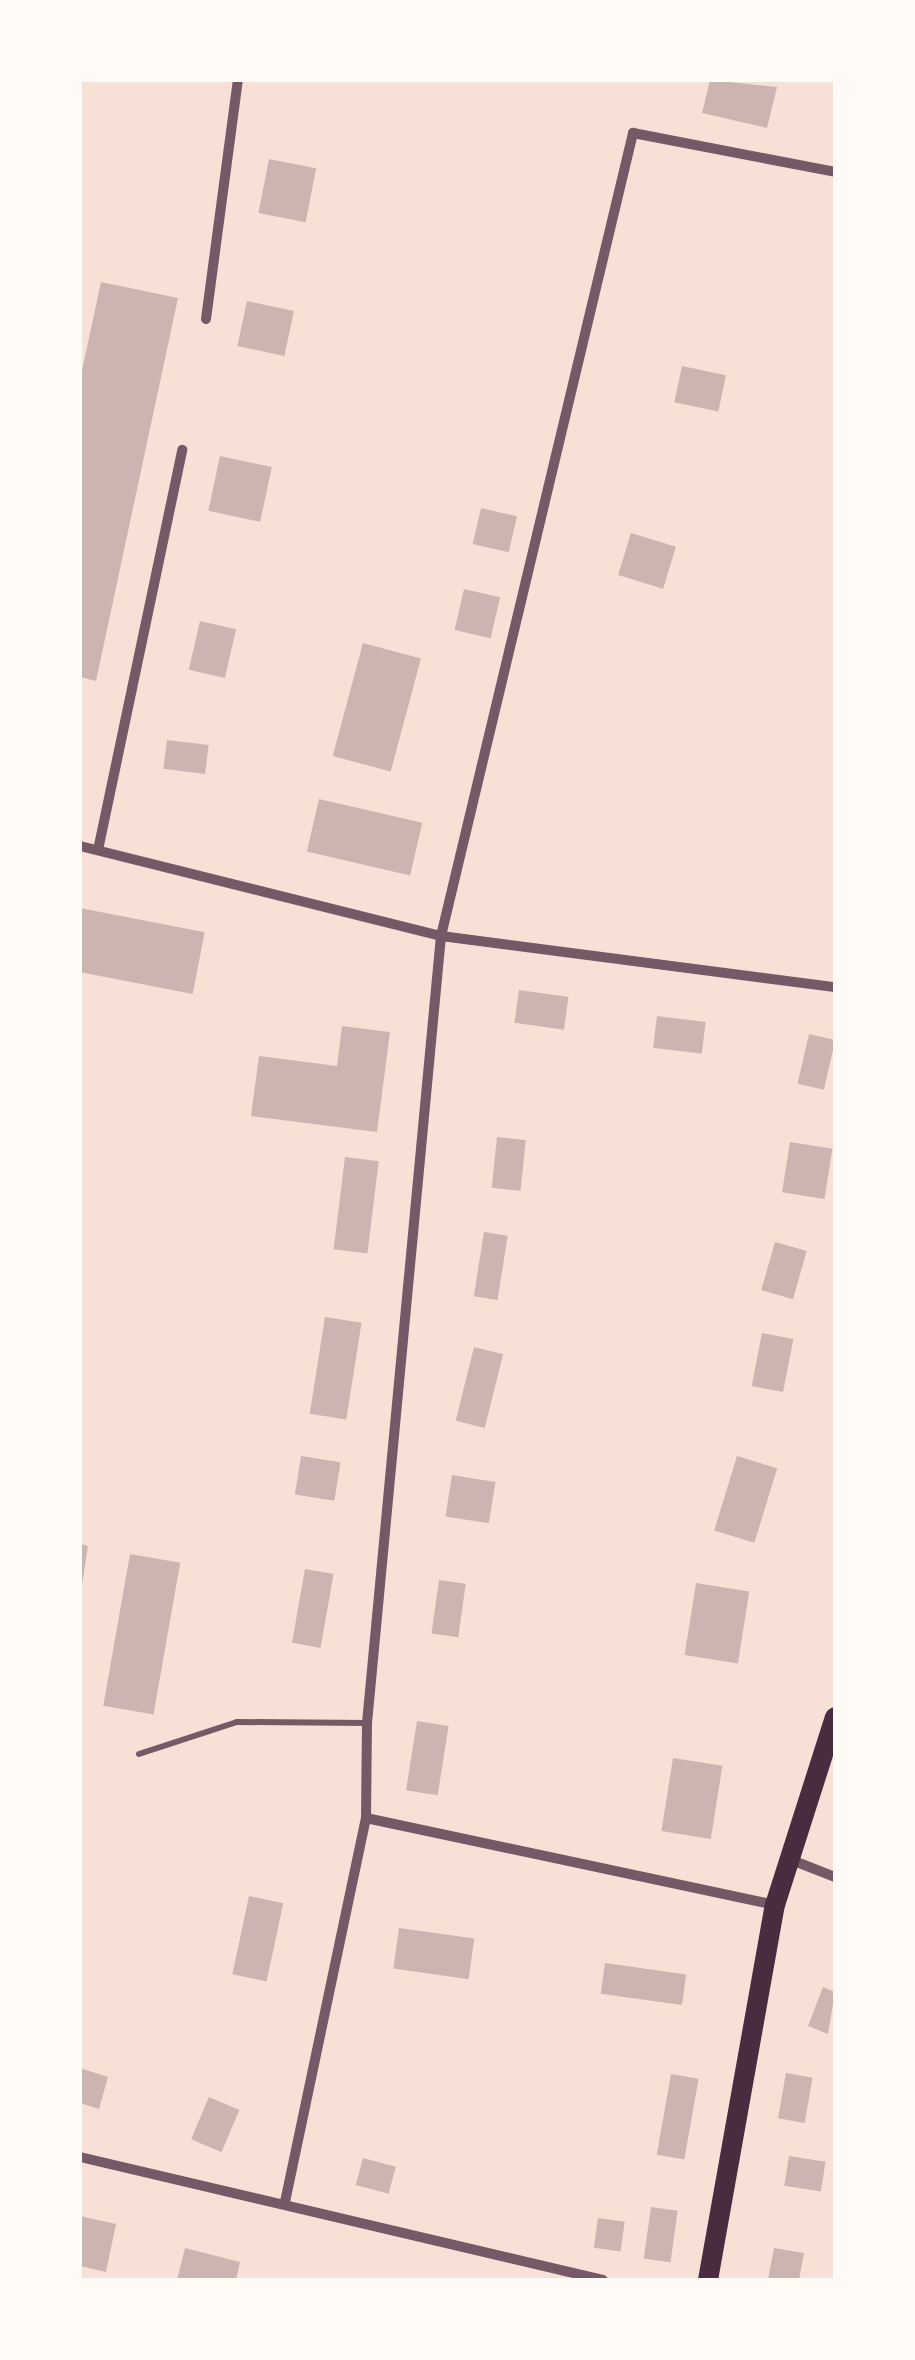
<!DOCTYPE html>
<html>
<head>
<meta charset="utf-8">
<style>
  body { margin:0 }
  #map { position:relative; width:915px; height:2360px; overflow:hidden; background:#f7e1d7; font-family:Merriweather,serif }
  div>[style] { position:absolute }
  .building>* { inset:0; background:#ccb4b1; transform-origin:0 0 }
  .service>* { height:6px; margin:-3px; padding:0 3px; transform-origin:3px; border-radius:3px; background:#755966 }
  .minor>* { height:10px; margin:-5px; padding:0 5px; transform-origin:5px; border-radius:5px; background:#755966 }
  .trunk>* { height:20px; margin:-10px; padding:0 10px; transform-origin:10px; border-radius:10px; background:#4a2c40 }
  span { translate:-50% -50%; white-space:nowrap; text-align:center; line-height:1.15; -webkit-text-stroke:10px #fffaf5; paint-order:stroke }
  .frame { position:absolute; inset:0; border:82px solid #fffaf5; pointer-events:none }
</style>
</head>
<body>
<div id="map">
  <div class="building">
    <div style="clip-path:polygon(710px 80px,777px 87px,767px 128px,702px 113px)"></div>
    <div style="left:269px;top:159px;width:48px;height:55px;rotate:11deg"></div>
    <div style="clip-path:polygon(101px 282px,178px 298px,96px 681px,80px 677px,80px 380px)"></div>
    <div style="left:247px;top:301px;width:48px;height:46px;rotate:12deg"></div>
    <div style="left:682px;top:366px;width:45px;height:37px;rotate:12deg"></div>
    <div style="left:220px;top:456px;width:53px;height:56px;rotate:12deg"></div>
    <div style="left:481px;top:508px;width:37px;height:37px;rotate:13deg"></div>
    <div style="left:631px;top:533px;width:47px;height:44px;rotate:17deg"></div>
    <div style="left:464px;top:589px;width:37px;height:42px;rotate:13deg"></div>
    <div style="left:200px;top:621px;width:37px;height:50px;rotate:13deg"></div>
    <div style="left:363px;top:643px;width:60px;height:117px;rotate:15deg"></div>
    <div style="left:167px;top:740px;width:42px;height:29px;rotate:7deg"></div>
    <div style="left:319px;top:799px;width:106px;height:54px;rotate:13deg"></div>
    <div style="left:80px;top:908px;width:127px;height:63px;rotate:11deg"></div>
    <div style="left:519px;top:990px;width:50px;height:33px;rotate:8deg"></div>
    <div style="left:657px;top:1016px;width:49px;height:32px;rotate:7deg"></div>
    <div style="clip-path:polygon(342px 1026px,390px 1032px,377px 1132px,251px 1116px,259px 1056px,337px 1066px)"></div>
    <div style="left:809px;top:1034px;width:27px;height:51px;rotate:13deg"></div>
    <div style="left:497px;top:1137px;width:29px;height:51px;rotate:6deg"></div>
    <div style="left:790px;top:1142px;width:43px;height:51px;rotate:9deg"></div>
    <div style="left:345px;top:1157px;width:34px;height:93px;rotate:7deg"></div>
    <div style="left:484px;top:1232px;width:24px;height:65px;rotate:9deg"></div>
    <div style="left:775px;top:1242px;width:33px;height:50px;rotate:16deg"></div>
    <div style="left:325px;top:1317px;width:37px;height:98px;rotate:9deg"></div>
    <div style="left:762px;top:1333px;width:32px;height:54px;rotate:11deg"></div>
    <div style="left:474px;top:1347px;width:30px;height:76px;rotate:14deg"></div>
    <div style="left:301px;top:1456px;width:40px;height:39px;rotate:9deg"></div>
    <div style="left:737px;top:1456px;width:42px;height:78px;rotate:17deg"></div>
    <div style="left:452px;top:1475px;width:44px;height:42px;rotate:9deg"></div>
    <div style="clip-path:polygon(80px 1544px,88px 1546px,82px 1585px,80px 1585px)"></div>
    <div style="left:130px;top:1554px;width:51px;height:154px;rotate:10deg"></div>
    <div style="left:305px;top:1569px;width:29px;height:75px;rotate:10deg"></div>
    <div style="left:439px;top:1580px;width:27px;height:54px;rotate:8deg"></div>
    <div style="left:696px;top:1583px;width:54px;height:73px;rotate:9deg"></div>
    <div style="left:417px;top:1721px;width:32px;height:70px;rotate:9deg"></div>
    <div style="left:673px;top:1758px;width:50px;height:74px;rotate:9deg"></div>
    <div style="left:249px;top:1896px;width:35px;height:80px;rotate:12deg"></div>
    <div style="left:399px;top:1928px;width:76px;height:41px;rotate:8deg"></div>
    <div style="left:605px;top:1963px;width:82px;height:31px;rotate:8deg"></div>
    <div style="clip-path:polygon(823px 1987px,835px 1992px,828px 2034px,808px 2026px)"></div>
    <div style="clip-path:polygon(80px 2068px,108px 2077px,99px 2109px,80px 2103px)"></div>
    <div style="left:786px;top:2073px;width:27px;height:46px;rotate:10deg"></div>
    <div style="left:671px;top:2074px;width:28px;height:82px;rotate:10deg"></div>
    <div style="left:209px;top:2097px;width:33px;height:46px;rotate:23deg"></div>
    <div style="left:789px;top:2156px;width:37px;height:30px;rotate:9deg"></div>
    <div style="left:363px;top:2158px;width:34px;height:28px;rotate:15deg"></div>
    <div style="left:651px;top:2207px;width:27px;height:52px;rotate:8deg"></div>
    <div style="clip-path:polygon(80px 2216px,116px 2224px,106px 2272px,80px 2266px)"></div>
    <div style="left:598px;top:2218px;width:27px;height:30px;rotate:8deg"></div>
    <div style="clip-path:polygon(185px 2248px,240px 2262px,236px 2280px,177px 2280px)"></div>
    <div style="clip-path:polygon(774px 2248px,804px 2253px,799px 2280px,768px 2280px)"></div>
  </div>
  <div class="service">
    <div style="left:139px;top:1754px;width:103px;rotate:-18.1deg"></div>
    <div style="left:237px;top:1722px;width:130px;rotate:0.4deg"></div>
  </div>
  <div class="minor">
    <div style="left:206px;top:319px;width:241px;rotate:-82.4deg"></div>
    <div style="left:80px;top:846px;width:372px;rotate:14deg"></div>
    <div style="left:441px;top:936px;width:397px;rotate:7.4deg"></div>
    <div style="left:98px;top:850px;width:409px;rotate:-78.1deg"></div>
    <div style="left:366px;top:1818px;width:417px;rotate:12deg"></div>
    <div style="left:789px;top:1859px;width:49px;rotate:21.4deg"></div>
    <div style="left:80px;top:2157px;width:537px;rotate:13.23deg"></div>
    <div style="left:285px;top:2202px;width:392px;rotate:-78.1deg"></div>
    <div style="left:366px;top:1818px;width:95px;rotate:-89.4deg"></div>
    <div style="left:367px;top:1723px;width:790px;rotate:-84.63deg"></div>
    <div style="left:441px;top:936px;width:826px;rotate:-76.55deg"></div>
    <div style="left:633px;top:133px;width:206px;rotate:10.9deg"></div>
  </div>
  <div class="trunk">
    <div style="left:708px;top:2280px;width:381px;rotate:-79.9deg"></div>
    <div style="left:775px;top:1905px;width:197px;rotate:-72.3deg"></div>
  </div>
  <div class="frame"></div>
</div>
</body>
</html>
